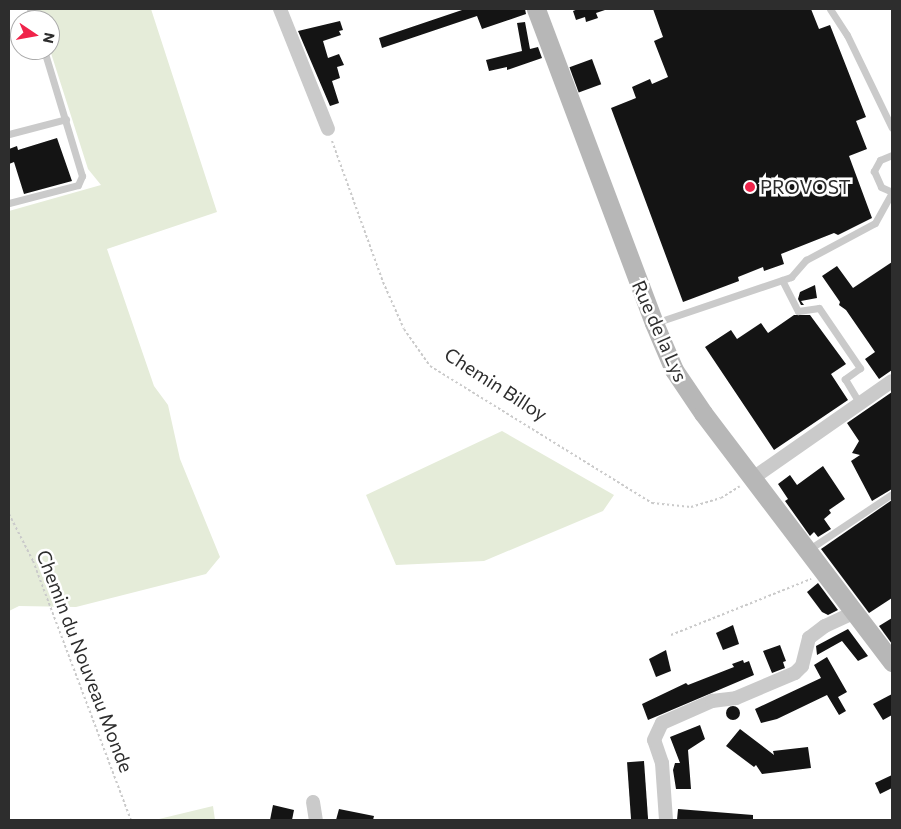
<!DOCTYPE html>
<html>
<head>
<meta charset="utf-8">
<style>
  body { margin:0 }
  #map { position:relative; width:901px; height:829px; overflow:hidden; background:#fff; font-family:Commissioner,sans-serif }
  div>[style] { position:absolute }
  .green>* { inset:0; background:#e5ecd9 }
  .building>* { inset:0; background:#141414; transform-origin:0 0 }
  .round { border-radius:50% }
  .path>* { height:2px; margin-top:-1px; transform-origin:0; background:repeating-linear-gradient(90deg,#cacaca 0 2.5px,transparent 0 5px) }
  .service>* { height:7px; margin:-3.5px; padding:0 3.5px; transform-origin:3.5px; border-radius:3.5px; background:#cacaca }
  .minor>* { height:14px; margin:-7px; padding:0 7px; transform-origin:7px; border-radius:7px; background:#cacaca }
  .secondary>* { height:19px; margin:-9.5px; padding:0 9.5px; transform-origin:9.5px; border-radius:9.5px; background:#b7b7b7 }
  .dots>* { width:14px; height:14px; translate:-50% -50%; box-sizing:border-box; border:2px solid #fff; border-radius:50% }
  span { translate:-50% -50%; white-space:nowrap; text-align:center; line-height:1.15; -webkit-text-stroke:5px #fff; paint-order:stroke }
  .poi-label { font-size:19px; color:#2d2d2d }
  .left { translate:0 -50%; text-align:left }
  .street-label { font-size:19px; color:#2d2d2d }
  .frame { position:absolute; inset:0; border:10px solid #2d2d2d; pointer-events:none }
  .north { position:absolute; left:10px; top:10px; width:50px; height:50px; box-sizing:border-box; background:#fff; border:1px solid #ababab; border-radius:50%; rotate:102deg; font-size:14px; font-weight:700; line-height:20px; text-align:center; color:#2d2d2d }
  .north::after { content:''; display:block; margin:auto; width:18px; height:22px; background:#f0234a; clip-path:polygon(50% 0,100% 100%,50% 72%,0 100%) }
</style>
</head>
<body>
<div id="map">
  <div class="green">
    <div style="clip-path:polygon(36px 9px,151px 9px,217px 212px,107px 249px,154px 386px,168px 405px,180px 459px,220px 557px,206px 574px,76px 607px,19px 606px,9px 611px,9px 211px,101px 185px,88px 169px,50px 50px,50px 20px,40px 20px)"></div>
    <div style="clip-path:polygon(502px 431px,614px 495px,603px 511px,484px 561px,396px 565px,366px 495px)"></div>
    <div style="clip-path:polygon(213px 806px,215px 820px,152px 820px,159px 819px)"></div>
  </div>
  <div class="building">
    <div style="clip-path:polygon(465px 9px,525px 9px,526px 14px,482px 29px,477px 16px,382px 48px,379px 38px)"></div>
    <div style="clip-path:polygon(578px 9px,605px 9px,605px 10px,596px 13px,598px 18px,586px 22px,585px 17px,576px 20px,573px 11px)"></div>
    <div style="clip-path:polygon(653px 9px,811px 9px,819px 29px,830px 25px,866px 117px,856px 121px,867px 149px,849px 156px,872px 218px,838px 235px,834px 233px,781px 254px,784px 264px,764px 271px,763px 267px,738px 277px,739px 281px,683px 302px,611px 108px,636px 98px,632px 87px,650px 79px,652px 84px,668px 77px,654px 41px,663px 37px)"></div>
    <div style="clip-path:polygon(340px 21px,343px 30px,339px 31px,341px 35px,323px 41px,328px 58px,339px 54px,344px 65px,337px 67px,340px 78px,332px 81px,339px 103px,330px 106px,298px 31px)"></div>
    <div style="clip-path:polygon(525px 22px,530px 49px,538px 47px,542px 58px,507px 70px,507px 67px,489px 71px,486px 60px,522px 51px,517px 23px)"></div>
    <div style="left:592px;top:59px;width:27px;height:24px;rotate:70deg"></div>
    <div style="clip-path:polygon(57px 138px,72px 181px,24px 194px,14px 162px,9px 164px,9px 149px,17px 146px,18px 150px)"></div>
    <div style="clip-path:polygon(892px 262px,892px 370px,879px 379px,865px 359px,875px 352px,846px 310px,839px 305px,840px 302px,822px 276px,837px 266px,853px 288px)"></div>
    <div style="clip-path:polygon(815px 285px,817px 298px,801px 301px,804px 305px,801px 305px,798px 299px,800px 292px)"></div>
    <div style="clip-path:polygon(794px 315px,810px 315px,846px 364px,831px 374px,848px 400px,774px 450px,705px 347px,731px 330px,737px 339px,761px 323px,768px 333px)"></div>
    <div style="clip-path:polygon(892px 392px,892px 489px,872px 501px,851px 461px,860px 455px,852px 453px,859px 441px,847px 423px)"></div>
    <div style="clip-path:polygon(823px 466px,845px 499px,829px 510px,831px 513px,824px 519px,831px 529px,818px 537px,814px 532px,810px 536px,785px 501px,788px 499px,778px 484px,790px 475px,797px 485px)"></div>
    <div style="clip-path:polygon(892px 500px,892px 598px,869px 613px,821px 549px)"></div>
    <div style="clip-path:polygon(818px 583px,838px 610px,828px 615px,822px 612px,807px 592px)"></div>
    <div style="clip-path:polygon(892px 618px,892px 644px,879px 626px)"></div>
    <div style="clip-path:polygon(733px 625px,739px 644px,723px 650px,716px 633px)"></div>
    <div style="clip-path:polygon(848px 629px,868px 656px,858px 661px,842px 641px,817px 655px,816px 646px)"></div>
    <div style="clip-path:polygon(780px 645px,786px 661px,783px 662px,785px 668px,772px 673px,763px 651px)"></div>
    <div style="clip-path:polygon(666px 650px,671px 671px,656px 677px,649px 659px)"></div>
    <div style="clip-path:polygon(827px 657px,847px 692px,838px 697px,846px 711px,839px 715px,827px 695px,777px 719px,761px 723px,755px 709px,821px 678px,814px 665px)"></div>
    <div style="clip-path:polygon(743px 660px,744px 663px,749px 661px,754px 675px,648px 720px,642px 704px,686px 683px,688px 685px,734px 667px,732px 664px)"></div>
    <div style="clip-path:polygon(892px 694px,892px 715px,883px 720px,873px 704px)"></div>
    <div class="round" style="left:726px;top:706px;width:14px;height:14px"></div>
    <div style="clip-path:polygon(700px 725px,705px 739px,688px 750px,691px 789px,676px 789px,673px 770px,675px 763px,680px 763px,670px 737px)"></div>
    <div style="clip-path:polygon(740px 729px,774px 755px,773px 751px,808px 747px,811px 768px,762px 774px,756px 765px,754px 767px,726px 746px)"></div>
    <div style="left:644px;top:761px;width:59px;height:17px;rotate:86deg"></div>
    <div style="clip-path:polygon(892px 775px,892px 788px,880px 794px,875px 783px)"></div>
    <div style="clip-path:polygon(273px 805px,294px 810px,292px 820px,270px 820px)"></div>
    <div style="clip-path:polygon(339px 809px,374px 816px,373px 820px,336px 820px)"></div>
    <div style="clip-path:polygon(678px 809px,753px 815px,753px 820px,677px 820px)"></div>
  </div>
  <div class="path">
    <div style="left:332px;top:141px;width:150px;rotate:70.1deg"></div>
    <div style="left:383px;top:282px;width:51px;rotate:65.9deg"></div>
    <div style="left:404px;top:329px;width:45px;rotate:54.9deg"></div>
    <div style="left:430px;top:366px;width:261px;rotate:31.7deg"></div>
    <div style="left:652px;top:503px;width:39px;rotate:6deg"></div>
    <div style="left:691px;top:507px;width:31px;rotate:-17deg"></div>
    <div style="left:721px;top:498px;width:22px;rotate:-32deg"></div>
    <div style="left:9px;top:514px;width:53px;rotate:62.9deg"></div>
    <div style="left:33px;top:561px;width:277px;rotate:69.3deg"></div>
    <div style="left:671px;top:635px;width:151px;rotate:-21.8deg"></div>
  </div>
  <div class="service">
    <div style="left:30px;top:9px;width:12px;rotate:70deg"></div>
    <div style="left:830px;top:9px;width:31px;rotate:57deg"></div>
    <div style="left:847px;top:35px;width:103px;rotate:64.2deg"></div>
    <div style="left:9px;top:134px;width:59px;rotate:-14.7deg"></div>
    <div style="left:892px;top:155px;width:13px;rotate:157deg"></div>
    <div style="left:880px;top:160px;width:13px;rotate:119deg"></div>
    <div style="left:874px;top:171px;width:17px;rotate:66deg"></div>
    <div style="left:881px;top:187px;width:12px;rotate:24deg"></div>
    <div style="left:9px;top:203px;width:71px;rotate:-14.6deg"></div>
    <div style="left:78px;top:185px;width:10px;rotate:-66deg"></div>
    <div style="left:82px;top:176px;width:132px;rotate:-106.8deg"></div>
    <div style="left:782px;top:280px;width:35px;rotate:63deg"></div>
    <div style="left:798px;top:311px;width:21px;rotate:-8deg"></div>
    <div style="left:819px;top:308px;width:73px;rotate:55.7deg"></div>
    <div style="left:860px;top:368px;width:19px;rotate:144deg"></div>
    <div style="left:845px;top:379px;width:29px;rotate:59deg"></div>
    <div style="left:655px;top:323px;width:144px;rotate:-18.7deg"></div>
    <div style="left:791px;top:277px;width:23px;rotate:-49deg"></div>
    <div style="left:806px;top:260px;width:78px;rotate:-28.2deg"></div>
    <div style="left:875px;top:223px;width:35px;rotate:-61deg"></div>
    <div style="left:808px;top:550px;width:101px;rotate:-33.7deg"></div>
  </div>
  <div class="minor">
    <div style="left:280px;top:9px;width:129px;rotate:68.2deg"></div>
    <div style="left:753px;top:478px;width:169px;rotate:-34.9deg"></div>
    <div style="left:313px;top:802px;width:18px;rotate:81deg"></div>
    <div style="left:666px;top:820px;width:57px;rotate:-94deg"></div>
    <div style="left:662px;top:763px;width:24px;rotate:-109deg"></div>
    <div style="left:654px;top:740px;width:19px;rotate:-65deg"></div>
    <div style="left:662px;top:723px;width:55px;rotate:-23.7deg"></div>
    <div style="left:712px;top:701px;width:24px;rotate:-7deg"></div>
    <div style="left:736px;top:698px;width:64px;rotate:-23deg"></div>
    <div style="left:795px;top:673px;width:10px;rotate:-45deg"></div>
    <div style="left:802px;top:666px;width:29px;rotate:-76deg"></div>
    <div style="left:809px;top:638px;width:20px;rotate:-37deg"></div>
    <div style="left:825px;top:626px;width:33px;rotate:-25deg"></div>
  </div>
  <div class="secondary">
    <div style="left:536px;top:9px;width:335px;rotate:69.4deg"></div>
    <div style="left:654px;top:323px;width:51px;rotate:66.9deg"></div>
    <div style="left:674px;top:370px;width:52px;rotate:56deg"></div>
    <div style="left:703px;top:413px;width:313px;rotate:52.8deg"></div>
  </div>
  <div class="dots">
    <div style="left:750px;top:187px;background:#f0234a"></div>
  </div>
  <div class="poi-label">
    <span class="left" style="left:760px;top:187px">PROVOST</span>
  </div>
  <div class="street-label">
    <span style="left:660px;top:331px;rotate:66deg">Rue de la Lys</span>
    <span style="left:496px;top:384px;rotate:33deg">Chemin Billoy</span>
    <span style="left:85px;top:661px;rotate:69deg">Chemin du Nouveau Monde</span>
  </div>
  <div class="frame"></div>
  <div class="north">N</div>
</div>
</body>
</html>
